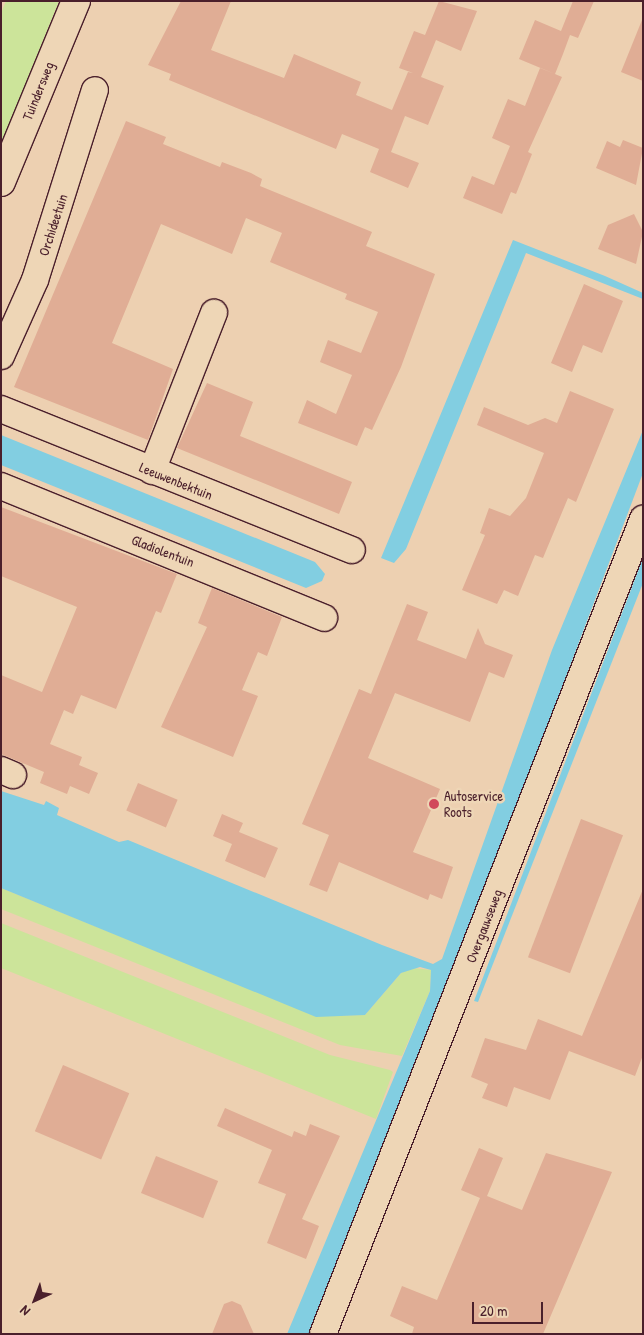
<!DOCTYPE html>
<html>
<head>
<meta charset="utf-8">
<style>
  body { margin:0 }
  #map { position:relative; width:644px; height:1335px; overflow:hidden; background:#edd0b1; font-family:"Patrick Hand",sans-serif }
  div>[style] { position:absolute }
  .green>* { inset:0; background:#cce49a }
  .water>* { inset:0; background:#82cee1 }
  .building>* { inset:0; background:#e0ad95; transform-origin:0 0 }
  .roads { filter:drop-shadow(1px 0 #4a1f2b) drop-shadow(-1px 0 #4a1f2b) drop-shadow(0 1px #4a1f2b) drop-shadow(0 -1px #4a1f2b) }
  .street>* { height:26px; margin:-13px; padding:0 13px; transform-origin:13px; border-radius:13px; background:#eed6b6 }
  .secondary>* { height:28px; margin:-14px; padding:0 14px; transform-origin:14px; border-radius:14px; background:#eed6b6 }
  .dots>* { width:14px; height:14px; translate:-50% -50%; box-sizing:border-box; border:2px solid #eed6b6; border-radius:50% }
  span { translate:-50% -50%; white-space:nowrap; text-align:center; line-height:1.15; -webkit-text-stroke:5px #eed6b6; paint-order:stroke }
  .street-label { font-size:14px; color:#4a1f2b }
  .poi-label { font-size:14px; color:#4a1f2b }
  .left { translate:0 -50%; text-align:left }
  .frame { position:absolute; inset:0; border:2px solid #4a1f2b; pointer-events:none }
  .north { position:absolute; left:10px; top:1275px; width:50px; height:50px; -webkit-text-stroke:4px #eed6b6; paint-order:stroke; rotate:223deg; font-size:14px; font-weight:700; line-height:20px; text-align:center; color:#4a1f2b }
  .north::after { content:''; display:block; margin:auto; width:18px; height:22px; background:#4a1f2b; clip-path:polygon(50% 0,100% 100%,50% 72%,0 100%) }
  .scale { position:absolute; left:472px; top:1302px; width:71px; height:22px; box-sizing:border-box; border:2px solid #4a1f2b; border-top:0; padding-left:6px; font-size:15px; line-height:18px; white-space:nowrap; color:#4a1f2b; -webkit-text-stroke:4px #eed6b6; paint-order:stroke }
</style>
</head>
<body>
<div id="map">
  <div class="green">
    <div style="clip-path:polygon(6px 1px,59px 1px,1px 145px,1px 13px)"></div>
    <div style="clip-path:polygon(1px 888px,316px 1016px,365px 1015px,401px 973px,413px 968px,431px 970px,430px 991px,402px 1056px,340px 1045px,1px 909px)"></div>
    <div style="clip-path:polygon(1px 923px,330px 1055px,390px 1070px,393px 1072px,376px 1119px,1px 968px)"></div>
  </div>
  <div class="water">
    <div style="clip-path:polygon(513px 240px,605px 276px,643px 293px,643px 299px,526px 253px,406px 549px,394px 563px,381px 558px)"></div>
    <div style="clip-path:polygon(643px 430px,643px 473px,422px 1057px,415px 1061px,312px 1334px,287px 1334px,430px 991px,431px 970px,420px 967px,401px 973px,365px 1015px,316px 1017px,1px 888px,1px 791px,44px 805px,46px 801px,59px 808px,57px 815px,119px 842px,128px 840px,382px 945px,433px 964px,442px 959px,552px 650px)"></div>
    <div style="clip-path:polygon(1px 435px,315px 562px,325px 574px,322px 581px,306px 588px,1px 465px)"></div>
    <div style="clip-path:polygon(643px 558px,643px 583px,478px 1002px,474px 1001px)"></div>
  </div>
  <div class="building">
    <div style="clip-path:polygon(181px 1px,231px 1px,211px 50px,284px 78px,294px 54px,361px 82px,356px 95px,392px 110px,408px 72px,413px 73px,399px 68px,414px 31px,425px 35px,439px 1px,477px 11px,461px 51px,436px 40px,421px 77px,444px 86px,428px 125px,405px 116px,391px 152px,419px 163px,408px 188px,370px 172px,379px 149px,342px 134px,336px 149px,169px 80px,171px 74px,148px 65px)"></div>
    <div style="clip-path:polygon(573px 1px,594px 1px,578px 38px,570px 35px,563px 54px,555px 74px,562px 77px,528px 152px,532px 154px,516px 194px,511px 192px,502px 214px,463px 198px,472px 176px,494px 185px,510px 146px,492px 138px,508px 99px,525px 106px,540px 68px,555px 74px,519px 59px,535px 20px,561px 31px)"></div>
    <div style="clip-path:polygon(642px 20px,643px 20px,643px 81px,621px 72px)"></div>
    <div style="clip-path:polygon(126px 121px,166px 137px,163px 144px,220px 167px,222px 162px,251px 173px,262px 179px,260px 186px,372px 232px,366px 246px,435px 274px,401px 367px,372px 430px,365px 427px,357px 446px,298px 423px,307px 400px,336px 414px,352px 375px,320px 362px,328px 340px,361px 353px,378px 312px,345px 299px,347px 294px,270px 262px,282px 233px,246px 218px,232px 254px,161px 224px,112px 343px,173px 369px,148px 440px,14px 387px)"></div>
    <div style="clip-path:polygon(623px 140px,643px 148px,636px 185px,596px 168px,607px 141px,620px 147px)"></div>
    <div style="clip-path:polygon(634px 214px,643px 232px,636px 264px,598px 249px,608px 225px)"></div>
    <div style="clip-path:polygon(584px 284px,623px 301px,602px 353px,583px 345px,572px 372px,551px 363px)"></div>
    <div style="clip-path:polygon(207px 383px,253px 402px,240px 436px,352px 482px,339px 514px,177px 448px)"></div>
    <div style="clip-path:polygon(570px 391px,614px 409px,576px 502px,568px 498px,543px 558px,535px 555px,518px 596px,504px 590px,497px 604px,462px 590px,485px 535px,480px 533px,489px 508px,510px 516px,526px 498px,544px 453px,477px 425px,484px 407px,528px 425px,545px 418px,557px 423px)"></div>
    <div style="clip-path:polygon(1px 507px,177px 574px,161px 613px,156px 611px,116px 709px,81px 695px,73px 714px,64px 710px,50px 744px,82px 757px,79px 765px,98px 773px,89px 794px,70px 786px,67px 794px,40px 783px,44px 772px,1px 754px,1px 675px,42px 692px,77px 607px,1px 576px)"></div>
    <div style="clip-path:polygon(212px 588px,282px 617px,267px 656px,258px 652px,242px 690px,258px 696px,233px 757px,161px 727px,207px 627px,198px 623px)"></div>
    <div style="clip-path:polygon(407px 604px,428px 612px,417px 640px,466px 659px,478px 628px,485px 644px,513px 655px,504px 678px,489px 672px,470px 722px,395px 693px,368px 758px,440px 789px,413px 852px,453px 867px,442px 899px,430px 894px,428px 900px,339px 862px,327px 892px,309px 885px,329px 835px,302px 824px,359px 689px,371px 694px)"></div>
    <div style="left:138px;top:783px;width:43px;height:30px;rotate:23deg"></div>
    <div style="clip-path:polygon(222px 814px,243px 823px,239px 832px,278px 848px,265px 878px,225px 861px,232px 844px,213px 836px)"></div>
    <div style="left:581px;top:819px;width:45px;height:148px;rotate:21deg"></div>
    <div style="clip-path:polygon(643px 889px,643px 1055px,635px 1076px,569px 1051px,550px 1100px,514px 1087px,507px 1107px,482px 1098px,488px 1084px,471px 1077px,485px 1038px,526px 1050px,538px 1019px,582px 1036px)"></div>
    <div style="left:63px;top:1065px;width:72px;height:72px;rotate:23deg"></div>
    <div style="clip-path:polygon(225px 1108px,292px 1137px,294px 1131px,306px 1136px,310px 1124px,340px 1136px,302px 1219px,319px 1226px,306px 1259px,267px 1243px,286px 1194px,258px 1183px,272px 1150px,217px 1126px)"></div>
    <div style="clip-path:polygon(479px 1148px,503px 1158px,487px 1196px,522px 1210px,546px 1153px,612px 1172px,543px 1334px,412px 1334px,414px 1327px,390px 1316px,402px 1286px,437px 1300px,480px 1198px,461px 1190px)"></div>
    <div style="left:156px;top:1156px;width:67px;height:40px;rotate:22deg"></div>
    <div style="clip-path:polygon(232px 1301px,241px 1305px,254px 1334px,212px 1334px,224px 1304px)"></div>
  </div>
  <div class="roads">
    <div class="street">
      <div style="left:1px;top:356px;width:83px;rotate:-65.9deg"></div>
      <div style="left:35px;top:280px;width:199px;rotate:-72.5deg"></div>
      <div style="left:1px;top:409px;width:378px;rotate:21.9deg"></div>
      <div style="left:152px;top:471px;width:170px;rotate:-68.6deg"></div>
      <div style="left:1px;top:486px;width:349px;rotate:22.2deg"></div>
      <div style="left:1px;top:770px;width:13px;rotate:23deg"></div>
      <div style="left:323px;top:1334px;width:876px;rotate:-68.56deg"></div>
    </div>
    <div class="secondary">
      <div style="left:1px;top:182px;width:196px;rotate:-67.5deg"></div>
    </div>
  </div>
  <div class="dots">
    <div style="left:434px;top:804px;background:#d1495b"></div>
  </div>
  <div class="street-label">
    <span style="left:38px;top:91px;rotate:-68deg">Tuindersweg</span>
    <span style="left:53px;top:225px;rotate:-72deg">Orchideetuin</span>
    <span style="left:176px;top:481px;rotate:22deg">Leeuwenbektuin</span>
    <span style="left:163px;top:551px;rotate:21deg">Gladiolentuin</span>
    <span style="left:484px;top:926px;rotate:-69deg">Overgauwseweg</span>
  </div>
  <div class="poi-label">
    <span class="left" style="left:444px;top:804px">Autoservice<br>Roots</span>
  </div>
  <div class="frame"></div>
  <div class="north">N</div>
  <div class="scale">20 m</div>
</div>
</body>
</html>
